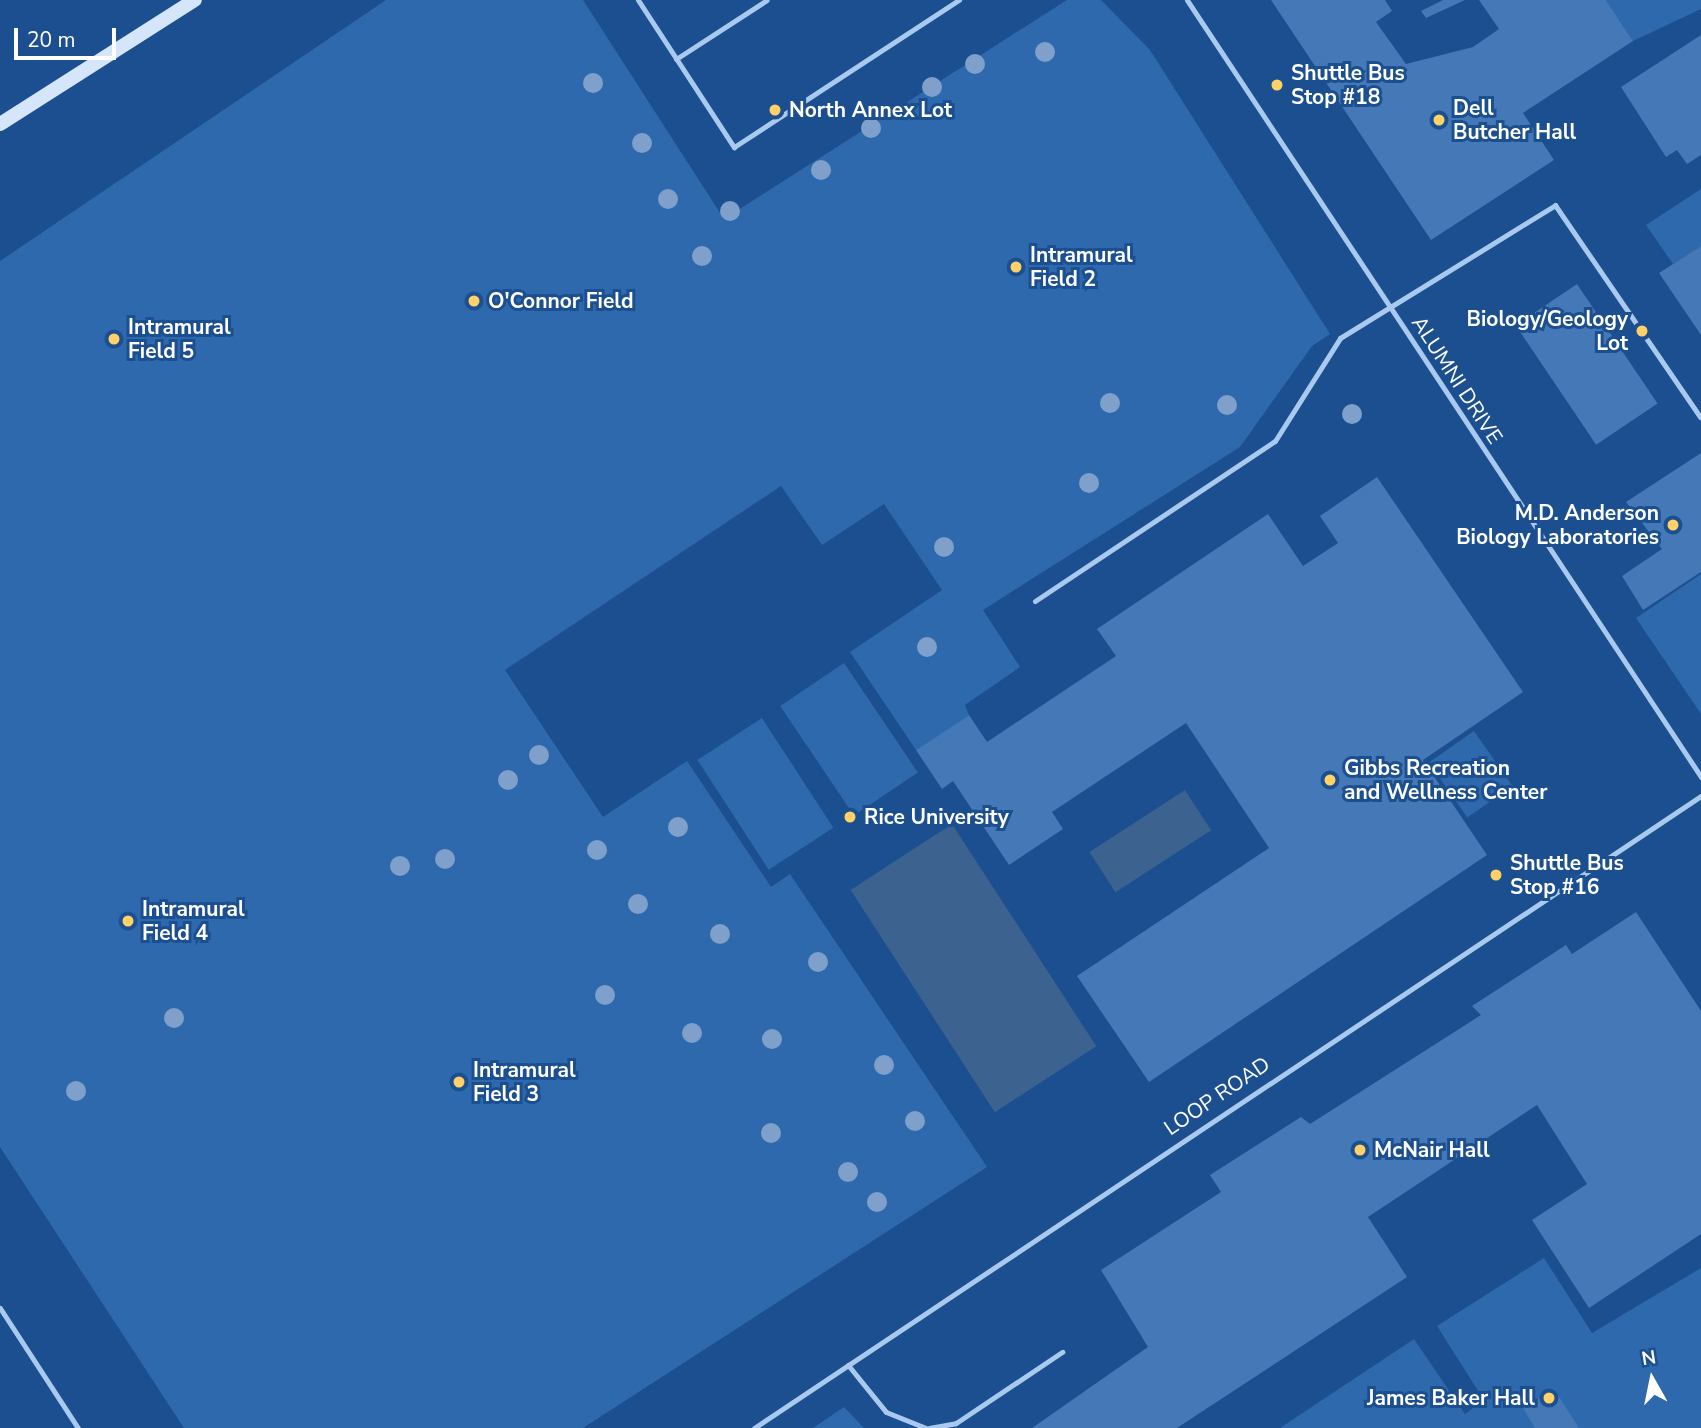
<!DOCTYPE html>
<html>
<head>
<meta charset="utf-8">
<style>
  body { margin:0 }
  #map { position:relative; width:1701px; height:1428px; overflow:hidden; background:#1b4f8f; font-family:"Nunito Sans",sans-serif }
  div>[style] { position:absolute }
  .green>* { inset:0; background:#2e69ad; transform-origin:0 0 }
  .water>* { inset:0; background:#3c6290; transform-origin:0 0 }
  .building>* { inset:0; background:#4478b7; transform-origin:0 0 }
  .service>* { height:5px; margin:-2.5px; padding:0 2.5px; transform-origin:2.5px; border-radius:2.5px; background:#a9c9ee }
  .secondary>* { height:14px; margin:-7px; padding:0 7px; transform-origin:7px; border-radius:7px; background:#d6e6fa }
  .trees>* { width:20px; height:20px; margin:-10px; border-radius:50%; background:#7ea0ca }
  .dots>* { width:19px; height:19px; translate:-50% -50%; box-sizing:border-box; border:4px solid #1b4f8f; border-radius:50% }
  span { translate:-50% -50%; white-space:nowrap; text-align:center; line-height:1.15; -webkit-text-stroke:6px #1b4f8f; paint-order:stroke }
  .poi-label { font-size:21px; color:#fff; font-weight:700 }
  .left { translate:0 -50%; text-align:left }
  .right { translate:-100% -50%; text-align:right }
  .street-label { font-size:21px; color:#fff }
  .north { position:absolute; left:1617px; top:1344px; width:70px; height:70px; -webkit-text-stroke:5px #1b4f8f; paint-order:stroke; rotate:351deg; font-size:19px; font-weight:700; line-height:28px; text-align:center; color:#fff }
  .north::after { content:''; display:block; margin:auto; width:24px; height:32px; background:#fff; clip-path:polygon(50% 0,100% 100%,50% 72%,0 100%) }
  .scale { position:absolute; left:14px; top:28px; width:102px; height:32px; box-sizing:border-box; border:4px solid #fff; border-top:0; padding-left:9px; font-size:21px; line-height:24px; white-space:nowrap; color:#fff; -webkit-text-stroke:5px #1b4f8f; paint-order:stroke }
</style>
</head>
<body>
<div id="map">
  <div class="green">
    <div style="clip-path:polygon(386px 0,583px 0,724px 219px,1067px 0,1101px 0,1150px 50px,1330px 334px,1312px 346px,1240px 447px,983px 610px,1020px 667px,965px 705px,969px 715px,916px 750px,850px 652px,942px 590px,884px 504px,822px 545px,781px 486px,505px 670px,603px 817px,687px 761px,771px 887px,790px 874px,987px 1167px,583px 1428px,184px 1428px,0 1147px,0 261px)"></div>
    <div style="clip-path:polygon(1606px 0,1701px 0,1701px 9px,1633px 41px)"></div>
    <div style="clip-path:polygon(1701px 189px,1701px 246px,1673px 264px,1646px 225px)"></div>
    <div style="clip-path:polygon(1701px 574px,1701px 714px,1636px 618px)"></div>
    <div style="left:844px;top:663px;width:132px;height:77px;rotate:56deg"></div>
    <div style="left:762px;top:718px;width:131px;height:77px;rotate:57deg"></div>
    <div style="left:1474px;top:731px;width:67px;height:55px;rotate:55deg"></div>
    <div style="clip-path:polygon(1544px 1258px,1592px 1333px,1701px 1268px,1701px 1428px,1280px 1428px,1414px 1339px,1465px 1414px,1484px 1400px,1437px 1326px)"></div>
    <div style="clip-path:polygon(844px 1407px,864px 1428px,813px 1428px)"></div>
  </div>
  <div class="water">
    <div style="left:1185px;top:790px;width:48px;height:114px;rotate:57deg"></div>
    <div style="left:952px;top:824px;width:265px;height:121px;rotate:57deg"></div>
  </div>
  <div class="building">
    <div style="clip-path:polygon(1271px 0,1385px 0,1392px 11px,1376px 22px,1406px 64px,1473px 47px,1499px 29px,1479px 0,1606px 0,1633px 41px,1523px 113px,1554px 160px,1431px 240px)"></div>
    <div style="clip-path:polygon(1443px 0,1465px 0,1426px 18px,1421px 11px)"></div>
    <div style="clip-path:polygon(1701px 35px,1701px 155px,1687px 164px,1677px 150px,1666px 157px,1621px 87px)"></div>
    <div style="clip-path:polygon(1701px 246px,1701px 335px,1659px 273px)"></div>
    <div style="left:1577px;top:284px;width:144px;height:74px;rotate:56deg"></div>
    <div style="clip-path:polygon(1701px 453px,1701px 572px,1643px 610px,1622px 576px,1662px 549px,1626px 502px)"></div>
    <div style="clip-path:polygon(1377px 477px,1523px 692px,1423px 760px,1487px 855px,1149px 1082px,1077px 976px,1269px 848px,1186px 723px,1052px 812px,1063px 829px,1009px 865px,953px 781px,942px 789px,916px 750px,969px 715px,987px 742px,1116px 656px,1097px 629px,1268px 514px,1303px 566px,1338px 543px,1320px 516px)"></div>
    <div style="clip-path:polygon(1636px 912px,1701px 1011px,1701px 1234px,1589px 1308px,1532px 1220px,1587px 1184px,1537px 1105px,1368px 1217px,1407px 1277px,1177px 1428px,1032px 1428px,1148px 1347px,1101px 1270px,1221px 1192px,1210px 1175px,1301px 1117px,1310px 1124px,1481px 1015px,1472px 1006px,1566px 945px,1572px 954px)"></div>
    <div style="clip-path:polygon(1554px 1389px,1579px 1428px,1535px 1428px,1523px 1408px)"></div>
  </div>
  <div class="service">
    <div style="left:638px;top:0;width:176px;rotate:56.9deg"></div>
    <div style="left:734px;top:147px;width:269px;rotate:-33.2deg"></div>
    <div style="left:1187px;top:0;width:932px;rotate:56.51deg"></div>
    <div style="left:676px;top:59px;width:108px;rotate:-33deg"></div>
    <div style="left:1035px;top:601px;width:288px;rotate:-33.7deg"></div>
    <div style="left:1275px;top:441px;width:122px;rotate:-57.7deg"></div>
    <div style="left:1340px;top:338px;width:253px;rotate:-31.7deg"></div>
    <div style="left:1555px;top:205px;width:257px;rotate:55.6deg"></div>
    <div style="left:0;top:1308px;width:143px;rotate:57deg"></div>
    <div style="left:848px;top:1365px;width:60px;rotate:51deg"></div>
    <div style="left:886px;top:1412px;width:43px;rotate:21.8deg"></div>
    <div style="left:754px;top:1428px;width:1139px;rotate:-33.72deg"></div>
    <div style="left:929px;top:1428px;width:27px;rotate:-10deg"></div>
    <div style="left:956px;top:1423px;width:128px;rotate:-33.8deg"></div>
  </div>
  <div class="secondary">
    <div style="left:0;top:124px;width:231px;rotate:-32.5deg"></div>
  </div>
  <div class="trees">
    <div style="left:1045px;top:52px"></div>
    <div style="left:975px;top:64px"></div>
    <div style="left:593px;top:83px"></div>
    <div style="left:932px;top:87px"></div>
    <div style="left:871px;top:128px"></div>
    <div style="left:642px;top:143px"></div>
    <div style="left:821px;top:170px"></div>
    <div style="left:668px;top:199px"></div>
    <div style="left:730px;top:211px"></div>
    <div style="left:702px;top:256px"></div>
    <div style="left:1110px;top:403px"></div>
    <div style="left:1227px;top:405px"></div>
    <div style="left:1352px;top:414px"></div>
    <div style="left:1089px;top:483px"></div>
    <div style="left:944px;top:547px"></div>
    <div style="left:927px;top:647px"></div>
    <div style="left:539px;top:755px"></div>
    <div style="left:508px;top:780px"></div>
    <div style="left:678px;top:827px"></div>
    <div style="left:597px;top:850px"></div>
    <div style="left:445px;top:859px"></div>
    <div style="left:400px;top:866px"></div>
    <div style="left:638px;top:904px"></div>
    <div style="left:720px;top:934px"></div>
    <div style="left:818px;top:962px"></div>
    <div style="left:605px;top:995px"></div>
    <div style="left:174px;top:1018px"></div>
    <div style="left:692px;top:1033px"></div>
    <div style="left:772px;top:1039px"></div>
    <div style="left:884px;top:1065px"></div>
    <div style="left:76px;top:1091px"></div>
    <div style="left:915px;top:1121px"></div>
    <div style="left:771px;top:1133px"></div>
    <div style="left:848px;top:1172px"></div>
    <div style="left:877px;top:1202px"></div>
  </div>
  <div class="dots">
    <div style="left:1277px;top:85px;background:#ffd166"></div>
    <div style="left:775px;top:110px;background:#ffd166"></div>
    <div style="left:1439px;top:120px;background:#ffd166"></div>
    <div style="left:1016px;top:267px;background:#ffd166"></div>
    <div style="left:474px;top:301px;background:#ffd166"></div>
    <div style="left:1642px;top:331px;background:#ffd166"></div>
    <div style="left:114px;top:339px;background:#ffd166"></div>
    <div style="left:1673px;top:525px;background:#ffd166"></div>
    <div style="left:1330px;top:780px;background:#ffd166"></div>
    <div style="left:850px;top:817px;background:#ffd166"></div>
    <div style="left:1496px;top:875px;background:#ffd166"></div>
    <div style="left:128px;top:921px;background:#ffd166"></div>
    <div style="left:459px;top:1082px;background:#ffd166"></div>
    <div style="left:1360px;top:1150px;background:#ffd166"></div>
    <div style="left:1549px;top:1398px;background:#ffd166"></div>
  </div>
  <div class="poi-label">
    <span class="left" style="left:1291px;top:85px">Shuttle Bus<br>Stop #18</span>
    <span class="left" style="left:1453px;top:120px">Dell<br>Butcher Hall</span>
    <span class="left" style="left:789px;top:110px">North Annex Lot</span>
    <span class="left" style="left:1030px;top:267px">Intramural<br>Field 2</span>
    <span class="left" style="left:488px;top:301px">O'Connor Field</span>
    <span class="right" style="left:1628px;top:331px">Biology/Geology<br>Lot</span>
    <span class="left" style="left:128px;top:339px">Intramural<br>Field 5</span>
    <span class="right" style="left:1659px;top:525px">M.D. Anderson<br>Biology Laboratories</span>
    <span class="left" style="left:1344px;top:780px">Gibbs Recreation<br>and Wellness Center</span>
    <span class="left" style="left:864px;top:817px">Rice University</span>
    <span class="left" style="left:1510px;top:875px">Shuttle Bus<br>Stop #16</span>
    <span class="left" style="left:142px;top:921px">Intramural<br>Field 4</span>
    <span class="left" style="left:473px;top:1082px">Intramural<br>Field 3</span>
    <span class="left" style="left:1374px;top:1150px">McNair Hall</span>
    <span class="right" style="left:1535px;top:1398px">James Baker Hall</span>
  </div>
  <div class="street-label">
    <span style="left:1457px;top:380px;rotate:57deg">ALUMNI DRIVE</span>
    <span style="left:1217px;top:1096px;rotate:-34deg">LOOP ROAD</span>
  </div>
  <div class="north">N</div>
  <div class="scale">20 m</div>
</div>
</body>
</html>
